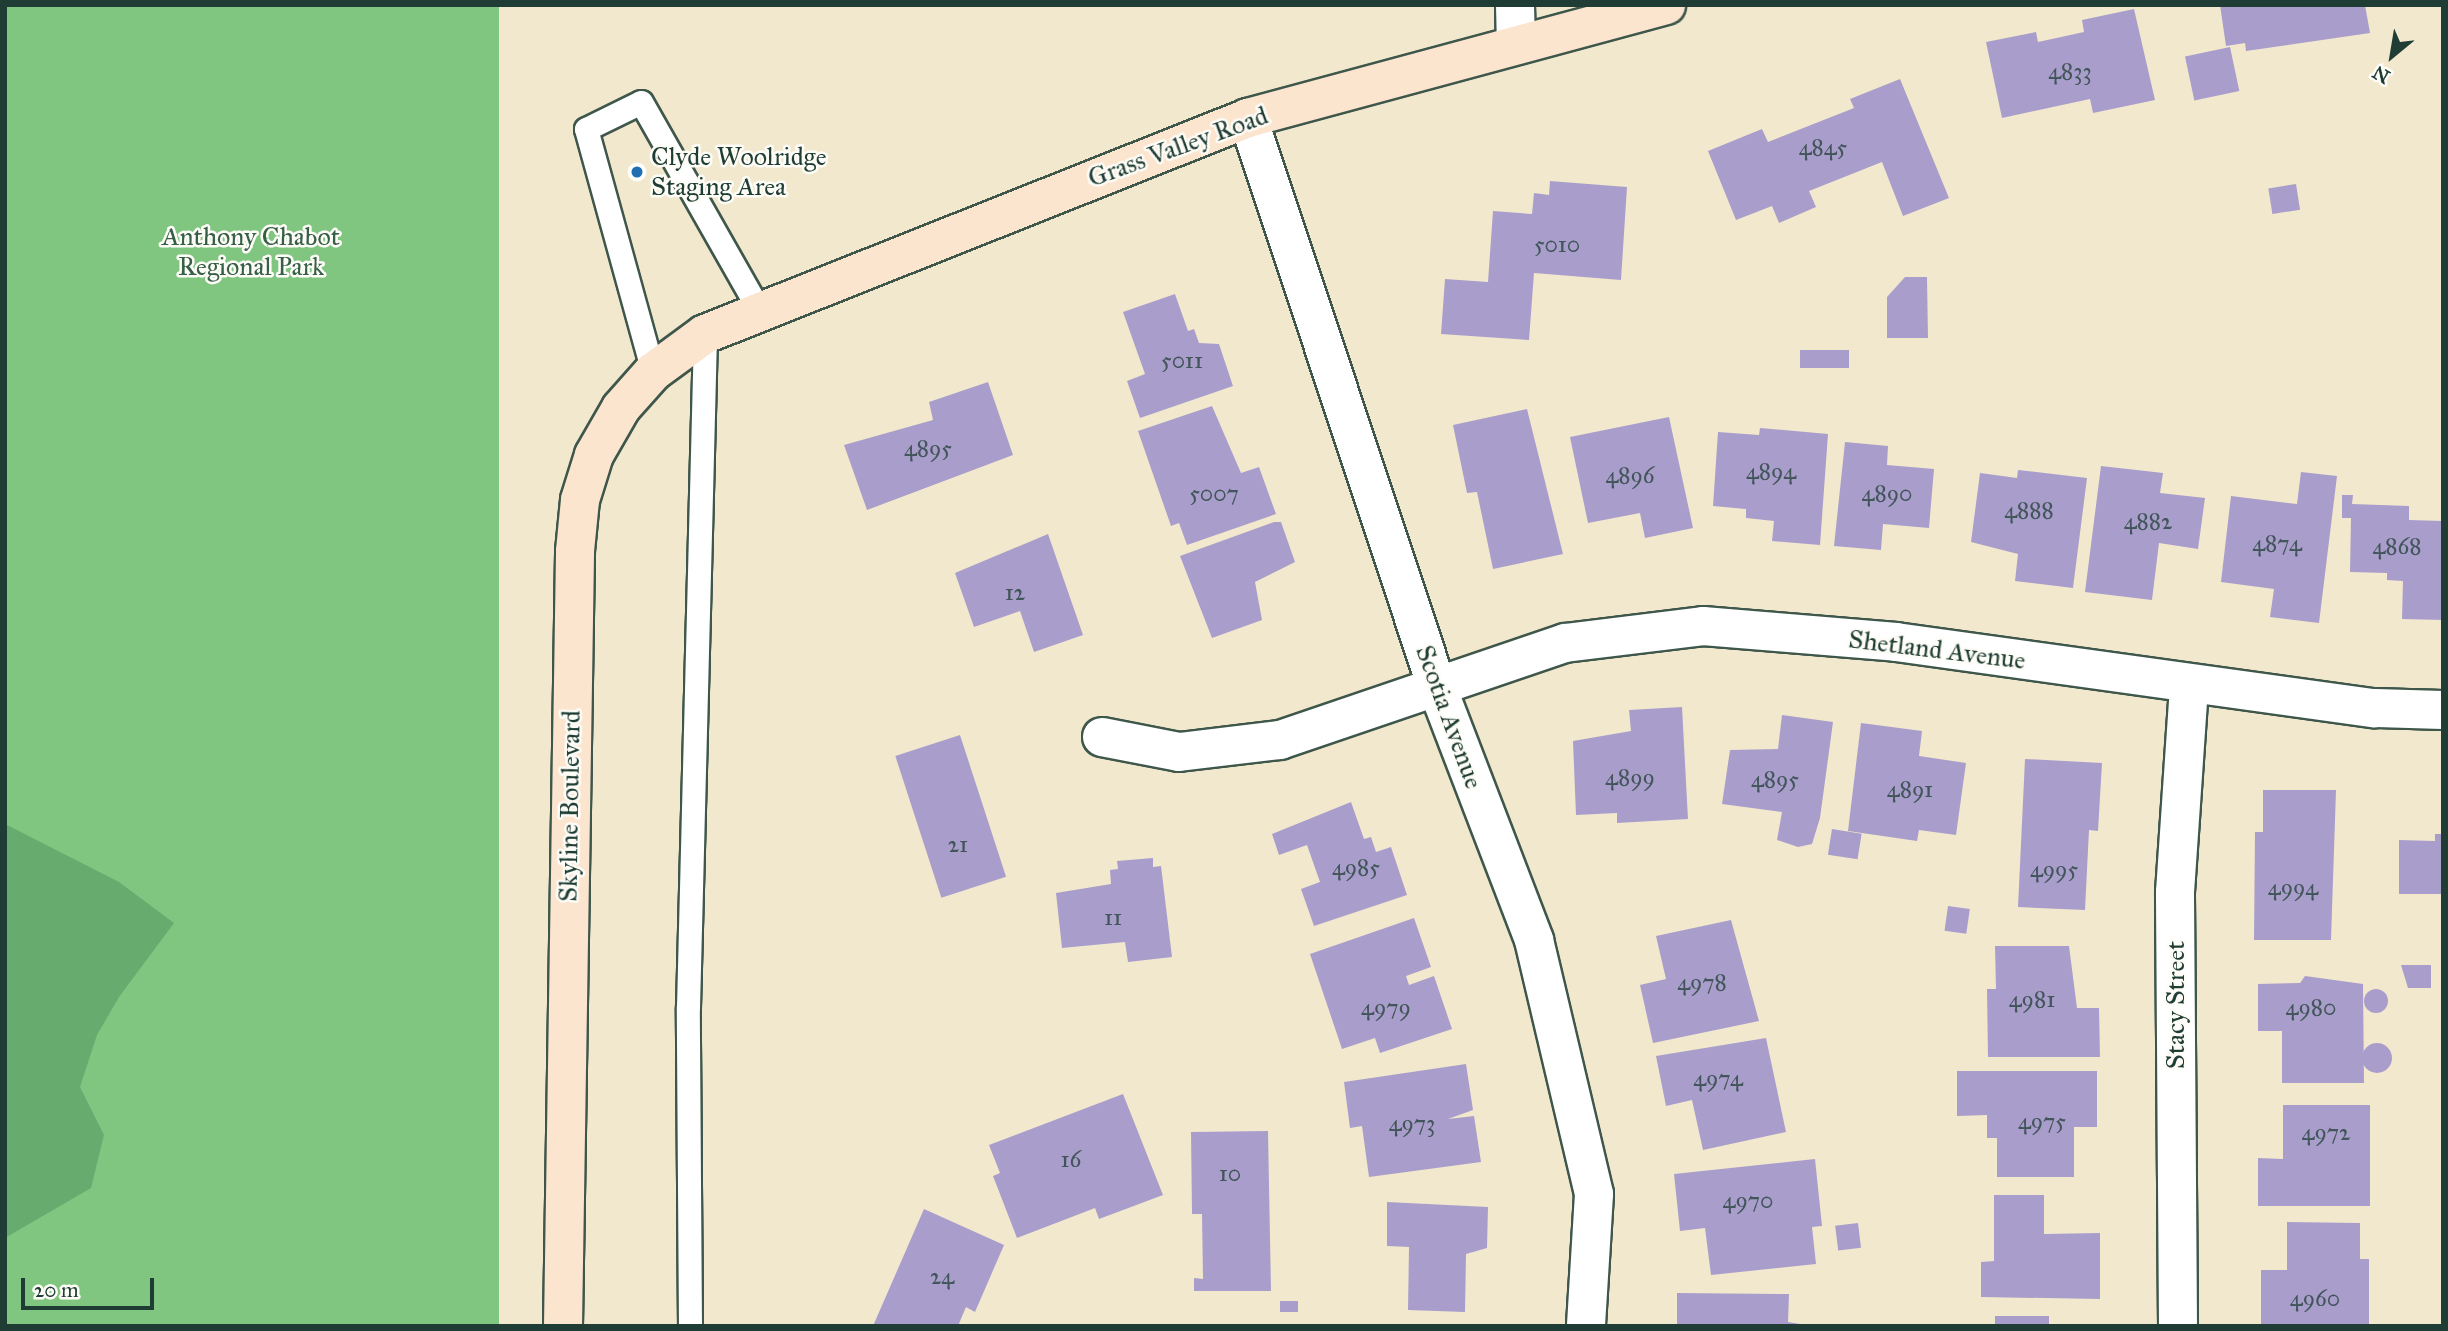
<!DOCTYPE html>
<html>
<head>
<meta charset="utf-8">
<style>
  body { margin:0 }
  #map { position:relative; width:2448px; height:1331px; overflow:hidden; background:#f2e8ce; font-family:"IM FELL Great Primer",serif }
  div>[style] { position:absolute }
  .green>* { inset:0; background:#80c681; transform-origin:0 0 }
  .forest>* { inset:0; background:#68ab6f }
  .building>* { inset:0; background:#a99ecb; transform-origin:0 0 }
  .round { border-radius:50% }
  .roads { filter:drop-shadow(2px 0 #3f574b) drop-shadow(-2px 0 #3f574b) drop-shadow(0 2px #3f574b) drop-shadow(0 -2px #3f574b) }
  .service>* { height:23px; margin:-11.5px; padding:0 11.5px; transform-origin:11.5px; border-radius:11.5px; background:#fff }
  .minor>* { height:38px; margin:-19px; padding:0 19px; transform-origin:19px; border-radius:19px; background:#fff }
  .secondary>* { height:38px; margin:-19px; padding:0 19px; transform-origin:19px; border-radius:19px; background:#fce5cf }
  .dots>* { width:19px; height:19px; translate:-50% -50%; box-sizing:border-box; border:4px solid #fdfcf7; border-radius:50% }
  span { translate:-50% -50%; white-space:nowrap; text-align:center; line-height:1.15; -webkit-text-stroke:5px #fdfcf7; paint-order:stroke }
  .number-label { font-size:23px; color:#42555a }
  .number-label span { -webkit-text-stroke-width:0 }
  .street-label { font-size:26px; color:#1f3d34 }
  .poi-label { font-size:26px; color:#1f3d34 }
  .left { translate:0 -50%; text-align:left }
  .park-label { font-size:26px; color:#375f47 }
  .frame { position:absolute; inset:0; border:7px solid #1f3d34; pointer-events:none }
  .north { position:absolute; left:2357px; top:21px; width:70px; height:70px; -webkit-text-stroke:5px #fdfcf7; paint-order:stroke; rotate:210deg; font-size:19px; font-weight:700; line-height:28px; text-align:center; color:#1f3d34 }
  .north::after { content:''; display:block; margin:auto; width:24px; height:32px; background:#1f3d34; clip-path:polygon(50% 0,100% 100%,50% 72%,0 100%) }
  .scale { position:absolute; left:21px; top:1278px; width:133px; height:32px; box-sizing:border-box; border:4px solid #1f3d34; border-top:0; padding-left:9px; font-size:21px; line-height:24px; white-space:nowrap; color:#1f3d34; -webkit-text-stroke:5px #fdfcf7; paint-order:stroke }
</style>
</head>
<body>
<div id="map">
  <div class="green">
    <div style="left:5px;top:5px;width:494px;height:1321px"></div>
  </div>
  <div class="forest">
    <div style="clip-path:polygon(5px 824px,119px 882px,174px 923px,119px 997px,97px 1035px,80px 1087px,104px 1135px,91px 1188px,5px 1238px)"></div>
  </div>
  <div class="building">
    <div style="clip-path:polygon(2220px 5px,2365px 5px,2370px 33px,2246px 51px,2245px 43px,2226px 46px)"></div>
    <div style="clip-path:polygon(2134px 9px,2155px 100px,2093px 113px,2090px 99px,2002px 118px,1986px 42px,2036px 32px,2038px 42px,2084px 32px,2082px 20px)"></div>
    <div style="left:2230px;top:47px;width:45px;height:46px;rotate:78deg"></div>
    <div style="clip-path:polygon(1900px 79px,1949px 198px,1903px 216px,1882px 162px,1809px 191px,1816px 207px,1779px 223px,1772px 206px,1736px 220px,1708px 151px,1762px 129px,1768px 142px,1854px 108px,1850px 99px)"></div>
    <div style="clip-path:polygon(1550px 181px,1627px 187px,1621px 280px,1534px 273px,1529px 340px,1441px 334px,1445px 279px,1488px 282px,1493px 211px,1532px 214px,1534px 193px,1549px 195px)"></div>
    <div style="left:2296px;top:184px;width:26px;height:28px;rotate:81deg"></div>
    <div style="clip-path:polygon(1905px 277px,1927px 277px,1928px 338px,1887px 338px,1887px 297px)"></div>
    <div style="clip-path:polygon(1175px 294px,1188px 331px,1194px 329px,1199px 343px,1219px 344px,1233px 386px,1140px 418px,1127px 381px,1145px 374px,1123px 312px)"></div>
    <div style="left:1849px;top:350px;width:18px;height:49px;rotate:90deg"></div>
    <div style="clip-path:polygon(988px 382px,1013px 455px,867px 510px,844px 445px,933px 420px,929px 402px)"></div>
    <div style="clip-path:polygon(1212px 406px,1241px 473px,1259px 467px,1276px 514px,1187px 545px,1179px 523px,1171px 526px,1138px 431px)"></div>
    <div style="clip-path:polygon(1527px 409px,1563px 554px,1493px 569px,1477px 492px,1467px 493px,1453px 425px)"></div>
    <div style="clip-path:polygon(1669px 417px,1693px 528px,1645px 538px,1640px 513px,1588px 523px,1570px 437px)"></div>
    <div style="clip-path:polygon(1760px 428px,1828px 434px,1820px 545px,1772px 541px,1774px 521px,1746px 518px,1746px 509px,1713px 506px,1718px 432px,1759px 435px)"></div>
    <div style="clip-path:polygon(1845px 442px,1888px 446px,1887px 465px,1934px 469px,1929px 528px,1883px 524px,1881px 550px,1834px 546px)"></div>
    <div style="clip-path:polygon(2101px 466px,2163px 473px,2160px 493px,2205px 498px,2198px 549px,2159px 543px,2152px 600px,2085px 592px)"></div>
    <div style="clip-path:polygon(2018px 470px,2087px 478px,2073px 588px,2015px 581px,2018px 554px,1971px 542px,1980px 473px,2017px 478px)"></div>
    <div style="clip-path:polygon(2301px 472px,2337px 476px,2319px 623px,2270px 617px,2274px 589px,2221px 582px,2231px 496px,2297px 504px)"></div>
    <div style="clip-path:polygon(2342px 495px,2353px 495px,2352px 504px,2409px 506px,2409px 520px,2443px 521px,2443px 620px,2402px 619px,2403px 581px,2387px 580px,2387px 573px,2350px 572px,2351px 518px,2342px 518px)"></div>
    <div style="clip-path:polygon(1274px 522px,1281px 522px,1295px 562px,1255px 582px,1262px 620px,1212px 638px,1180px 556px)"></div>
    <div style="clip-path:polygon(1048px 534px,1083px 635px,1034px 652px,1020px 611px,974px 627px,955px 573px)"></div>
    <div style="clip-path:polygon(1682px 707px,1688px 819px,1617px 823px,1617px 813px,1576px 815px,1573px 741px,1631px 731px,1629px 710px)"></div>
    <div style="clip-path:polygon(1782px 715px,1833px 722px,1820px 818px,1812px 844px,1798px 847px,1777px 840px,1782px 812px,1722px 804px,1730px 750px,1778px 749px)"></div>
    <div style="clip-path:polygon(1861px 723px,1922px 731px,1919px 756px,1966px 763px,1956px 835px,1919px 830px,1917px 841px,1848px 831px)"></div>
    <div style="left:960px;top:735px;width:149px;height:68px;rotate:72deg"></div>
    <div style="clip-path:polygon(2025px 759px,2102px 763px,2098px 831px,2089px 830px,2085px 910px,2018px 907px)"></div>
    <div style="clip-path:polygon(2263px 790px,2336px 790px,2331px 940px,2254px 940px,2255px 832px,2263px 832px)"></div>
    <div style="clip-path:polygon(1351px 802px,1364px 839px,1371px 837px,1376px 852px,1391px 847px,1407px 895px,1314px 926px,1301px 889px,1320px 882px,1307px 845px,1279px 855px,1272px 834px)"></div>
    <div style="left:1832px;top:829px;width:30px;height:26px;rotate:9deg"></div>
    <div style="clip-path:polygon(2435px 834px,2443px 834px,2443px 894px,2399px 894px,2399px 840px,2435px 841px)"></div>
    <div style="clip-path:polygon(1153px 858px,1153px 867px,1161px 866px,1172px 957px,1128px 962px,1125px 942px,1062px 948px,1056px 893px,1111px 884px,1110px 870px,1118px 869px,1117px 861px)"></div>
    <div style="left:1948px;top:906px;width:22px;height:25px;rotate:8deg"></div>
    <div style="clip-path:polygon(1414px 918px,1431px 967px,1406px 976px,1409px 985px,1434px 976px,1452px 1029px,1380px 1053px,1375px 1038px,1342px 1049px,1310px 954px)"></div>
    <div style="clip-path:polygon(1731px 920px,1759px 1021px,1653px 1043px,1640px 985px,1666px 979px,1656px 936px)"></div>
    <div style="clip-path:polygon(1995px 946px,2069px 946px,2077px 1008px,2099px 1008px,2100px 1057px,1988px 1057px,1987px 989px,1996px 989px)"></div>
    <div style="clip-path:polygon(2401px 965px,2431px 965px,2431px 988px,2408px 988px)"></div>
    <div style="clip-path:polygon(2305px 976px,2363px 984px,2364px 1083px,2282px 1083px,2282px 1031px,2258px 1031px,2258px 984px,2300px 983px)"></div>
    <div class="round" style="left:2364px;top:989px;width:24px;height:24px"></div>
    <div style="clip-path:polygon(1766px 1038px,1786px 1132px,1703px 1150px,1692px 1100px,1666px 1106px,1656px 1056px)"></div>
    <div class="round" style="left:2362px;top:1043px;width:30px;height:30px"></div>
    <div style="clip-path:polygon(1466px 1064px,1473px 1110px,1448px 1119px,1474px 1116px,1481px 1162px,1369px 1177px,1362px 1126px,1350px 1128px,1344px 1082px)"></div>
    <div style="clip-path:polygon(1957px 1071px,2097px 1071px,2097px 1127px,2074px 1127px,2074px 1177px,1997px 1177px,1997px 1138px,1987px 1138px,1987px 1115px,1957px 1116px)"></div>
    <div style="clip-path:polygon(1123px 1094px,1163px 1195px,1099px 1219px,1095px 1208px,1017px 1238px,993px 1176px,1000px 1173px,989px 1145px)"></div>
    <div style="clip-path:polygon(2283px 1105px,2370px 1105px,2370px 1206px,2258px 1206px,2258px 1158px,2283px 1159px)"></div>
    <div style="clip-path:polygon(1268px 1131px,1271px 1291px,1194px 1291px,1194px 1278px,1203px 1279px,1202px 1214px,1192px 1214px,1191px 1132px)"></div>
    <div style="clip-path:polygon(1815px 1159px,1822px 1226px,1812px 1227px,1816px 1264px,1711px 1275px,1705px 1228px,1680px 1231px,1674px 1174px)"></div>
    <div style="clip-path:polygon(1994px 1195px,2044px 1195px,2044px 1234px,2100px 1233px,2100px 1299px,1981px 1297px,1981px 1262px,1994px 1261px)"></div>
    <div style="clip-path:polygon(1387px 1202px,1488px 1207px,1487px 1248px,1466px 1254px,1465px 1312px,1408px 1310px,1409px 1247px,1387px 1246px)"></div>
    <div style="clip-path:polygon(924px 1209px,1004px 1245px,975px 1312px,966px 1307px,958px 1326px,873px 1326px)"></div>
    <div style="clip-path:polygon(2287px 1222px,2360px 1223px,2360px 1259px,2369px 1259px,2369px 1326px,2261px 1326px,2261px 1270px,2287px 1270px)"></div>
    <div style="left:1858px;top:1223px;width:25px;height:23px;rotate:83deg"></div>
    <div style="clip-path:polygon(1677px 1293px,1789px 1294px,1788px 1322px,1812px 1326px,1677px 1326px)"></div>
    <div style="left:1280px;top:1301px;width:18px;height:11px"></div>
    <div style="left:1995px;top:1316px;width:54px;height:10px"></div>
  </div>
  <div class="roads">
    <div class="service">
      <div style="left:653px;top:372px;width:252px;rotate:-105.4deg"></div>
      <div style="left:586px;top:129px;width:61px;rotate:-26.1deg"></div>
      <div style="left:641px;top:102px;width:239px;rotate:60.4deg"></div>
      <div style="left:690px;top:1326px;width:319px;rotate:-90.4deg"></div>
      <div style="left:688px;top:1007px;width:673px;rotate:-88.55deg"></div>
    </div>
    <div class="minor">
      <div style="left:1515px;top:5px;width:40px;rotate:88.6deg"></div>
      <div style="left:1248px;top:118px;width:600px;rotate:71.63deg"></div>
      <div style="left:1437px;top:687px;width:271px;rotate:69deg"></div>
      <div style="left:1534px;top:940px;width:261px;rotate:76.7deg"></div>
      <div style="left:1594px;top:1194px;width:132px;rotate:93.5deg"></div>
      <div style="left:1102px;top:737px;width:78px;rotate:11deg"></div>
      <div style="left:1179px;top:752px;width:102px;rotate:-6.8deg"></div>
      <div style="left:1280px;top:740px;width:301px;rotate:-18.8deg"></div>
      <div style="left:1565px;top:643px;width:139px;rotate:-7deg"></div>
      <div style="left:1703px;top:626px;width:194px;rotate:4.7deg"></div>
      <div style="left:1896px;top:642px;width:483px;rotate:7.9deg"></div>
      <div style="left:2374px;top:708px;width:69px;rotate:1.7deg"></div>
      <div style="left:2178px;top:1326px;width:434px;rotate:-90.4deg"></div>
      <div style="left:2175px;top:892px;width:208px;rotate:-86.1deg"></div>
    </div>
    <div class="secondary">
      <div style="left:563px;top:1326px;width:775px;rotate:-89.11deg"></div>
      <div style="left:575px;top:551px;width:51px;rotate:-84.4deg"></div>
      <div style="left:580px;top:500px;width:47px;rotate:-72.7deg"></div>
      <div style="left:594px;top:455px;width:54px;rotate:-60.1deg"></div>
      <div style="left:621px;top:408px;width:48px;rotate:-48.4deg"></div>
      <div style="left:653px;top:372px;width:64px;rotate:-36.2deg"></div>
      <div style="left:705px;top:334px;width:584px;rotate:-21.69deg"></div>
      <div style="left:1248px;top:118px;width:433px;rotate:-15.1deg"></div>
    </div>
  </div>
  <div class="dots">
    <div style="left:637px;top:172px;background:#1f6fb2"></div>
  </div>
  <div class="number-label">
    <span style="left:2070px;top:71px">4833</span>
    <span style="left:1823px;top:147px">4845</span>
    <span style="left:1557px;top:244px">5010</span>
    <span style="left:1182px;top:360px">5011</span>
    <span style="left:928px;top:448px">4895</span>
    <span style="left:1771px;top:471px">4894</span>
    <span style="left:1630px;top:475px">4896</span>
    <span style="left:1214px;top:493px">5007</span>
    <span style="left:1887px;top:493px">4890</span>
    <span style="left:2029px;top:510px">4888</span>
    <span style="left:2148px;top:521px">4882</span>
    <span style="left:2277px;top:543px">4874</span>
    <span style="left:2397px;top:546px">4868</span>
    <span style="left:1015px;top:592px">12</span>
    <span style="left:1630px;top:777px">4899</span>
    <span style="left:1775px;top:779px">4895</span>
    <span style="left:1910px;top:789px">4891</span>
    <span style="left:958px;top:844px">21</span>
    <span style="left:1356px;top:867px">4985</span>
    <span style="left:2054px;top:869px">4995</span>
    <span style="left:2293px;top:887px">4994</span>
    <span style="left:1113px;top:917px">11</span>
    <span style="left:1702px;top:982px">4978</span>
    <span style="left:2032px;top:999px">4981</span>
    <span style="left:1386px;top:1007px">4979</span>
    <span style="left:2311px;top:1007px">4980</span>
    <span style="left:1718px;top:1078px">4974</span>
    <span style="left:2042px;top:1121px">4975</span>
    <span style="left:1412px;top:1123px">4973</span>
    <span style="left:2326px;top:1132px">4972</span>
    <span style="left:1071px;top:1159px">16</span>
    <span style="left:1230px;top:1173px">10</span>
    <span style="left:1748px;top:1200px">4970</span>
    <span style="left:942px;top:1276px">24</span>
    <span style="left:2315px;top:1298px">4960</span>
  </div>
  <div class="street-label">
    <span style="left:1178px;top:147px;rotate:-20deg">Grass Valley Road</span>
    <span style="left:1937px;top:650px;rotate:7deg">Shetland Avenue</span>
    <span style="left:1449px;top:717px;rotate:70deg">Scotia Avenue</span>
    <span style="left:570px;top:806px;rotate:-89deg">Skyline Boulevard</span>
    <span style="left:2176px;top:1005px;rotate:-90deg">Stacy Street</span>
  </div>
  <div class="poi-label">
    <span class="left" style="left:651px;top:172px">Clyde Woolridge<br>Staging Area</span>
  </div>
  <div class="park-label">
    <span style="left:251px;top:252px">Anthony Chabot<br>Regional Park</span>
  </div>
  <div class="frame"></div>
  <div class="north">N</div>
  <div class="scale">20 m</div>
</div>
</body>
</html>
